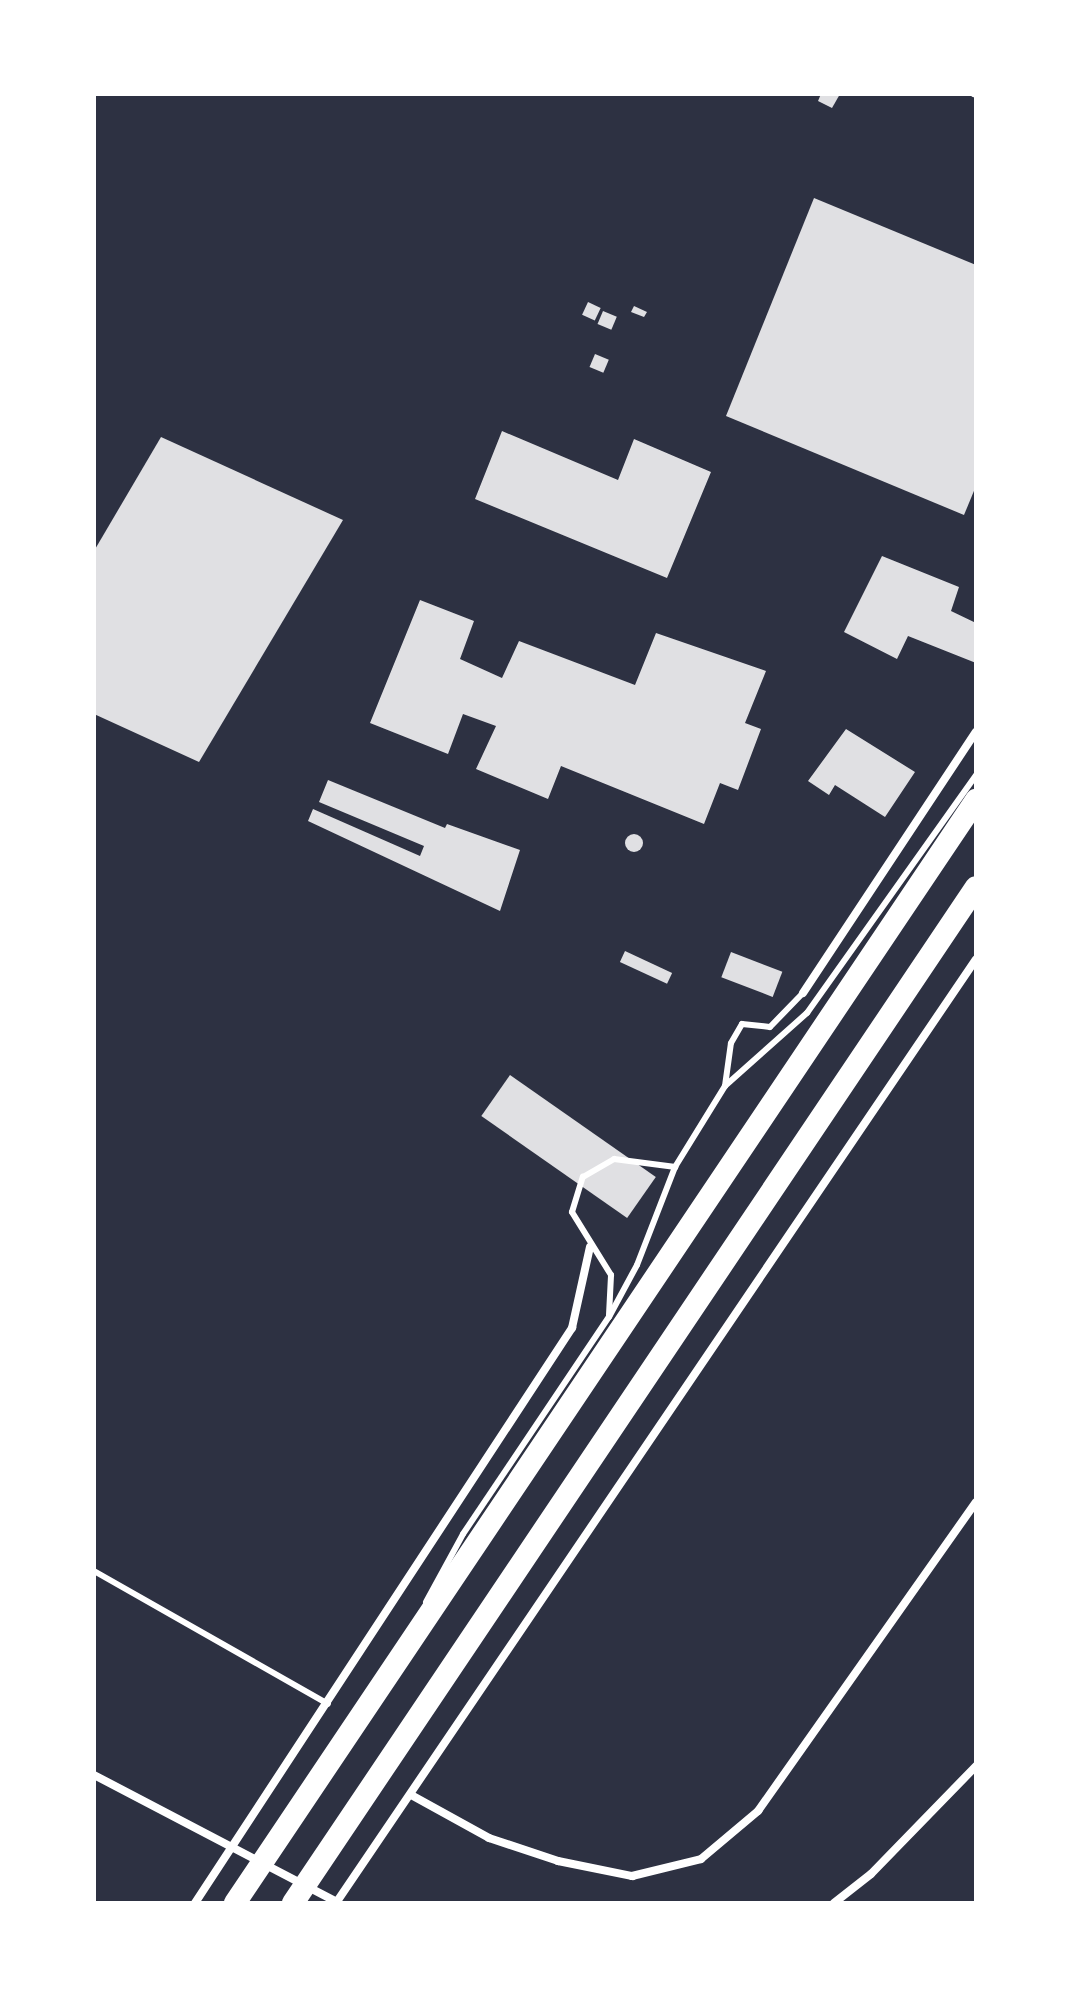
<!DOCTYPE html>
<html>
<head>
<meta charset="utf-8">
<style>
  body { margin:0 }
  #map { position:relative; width:1070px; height:1997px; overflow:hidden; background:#2d3142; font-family:"Sofia Sans Condensed",sans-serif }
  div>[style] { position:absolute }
  .building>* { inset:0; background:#e0e0e3; transform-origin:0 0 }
  .round { border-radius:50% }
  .path>* { height:5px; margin:-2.5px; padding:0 2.5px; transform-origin:2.5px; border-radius:2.5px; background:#fff }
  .service>* { height:6px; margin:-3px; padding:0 3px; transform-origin:3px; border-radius:3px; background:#fff }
  .minor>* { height:8px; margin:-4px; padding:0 4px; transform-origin:4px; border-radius:4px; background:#fff }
  .trunk>* { height:22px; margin:-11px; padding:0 11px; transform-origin:11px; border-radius:11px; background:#fff }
  span { translate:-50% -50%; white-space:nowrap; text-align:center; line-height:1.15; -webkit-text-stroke:6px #fff; paint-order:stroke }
  .frame { position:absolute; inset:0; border:96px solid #fff; pointer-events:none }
</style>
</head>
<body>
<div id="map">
  <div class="building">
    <div style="clip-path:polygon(821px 94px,840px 94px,832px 108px,818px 101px)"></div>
    <div style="clip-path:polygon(814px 198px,976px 265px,976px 486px,964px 515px,726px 416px)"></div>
    <div style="left:588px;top:302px;width:14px;height:14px;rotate:25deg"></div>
    <div style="clip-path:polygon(634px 306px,647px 312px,644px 317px,631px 312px)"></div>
    <div style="left:603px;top:311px;width:15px;height:14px;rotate:23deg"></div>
    <div style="left:595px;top:354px;width:15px;height:14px;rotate:23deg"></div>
    <div style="clip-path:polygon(502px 431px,618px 480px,634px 439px,711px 472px,667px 578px,475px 499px)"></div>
    <div style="clip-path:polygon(161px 437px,343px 520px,199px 762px,94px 714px,94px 551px)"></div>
    <div style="clip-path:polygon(882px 556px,959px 587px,951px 611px,976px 623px,976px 663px,908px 636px,897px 659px,844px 632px)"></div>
    <div style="clip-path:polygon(420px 600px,474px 621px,460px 659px,502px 678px,519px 641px,635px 685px,656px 633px,766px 671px,745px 723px,761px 729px,738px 790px,720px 783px,704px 824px,561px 766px,548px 799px,476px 769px,496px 726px,463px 714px,448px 754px,370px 723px)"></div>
    <div style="clip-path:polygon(846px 729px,915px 772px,885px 817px,835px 785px,829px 795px,808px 781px)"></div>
    <div style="clip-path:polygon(328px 780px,445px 828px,447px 824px,520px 850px,500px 911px,308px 821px,313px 809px,420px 856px,424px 846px,319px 802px)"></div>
    <div class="round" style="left:625px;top:834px;width:18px;height:18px"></div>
    <div style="left:625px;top:951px;width:52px;height:12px;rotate:25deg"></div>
    <div style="left:731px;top:952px;width:55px;height:27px;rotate:21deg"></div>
    <div style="left:510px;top:1075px;width:178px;height:50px;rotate:35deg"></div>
  </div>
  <div class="path">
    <div style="left:973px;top:94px;width:3px;rotate:18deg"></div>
  </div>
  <div class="service">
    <div style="left:725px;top:1086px;width:43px;rotate:-82.1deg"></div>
    <div style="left:731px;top:1043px;width:22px;rotate:-60deg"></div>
    <div style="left:742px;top:1024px;width:28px;rotate:6deg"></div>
    <div style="left:770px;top:1027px;width:47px;rotate:-45.9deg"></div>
    <div style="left:609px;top:1315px;width:40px;rotate:-87.1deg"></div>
    <div style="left:611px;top:1275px;width:74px;rotate:-121.8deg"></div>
    <div style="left:572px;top:1212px;width:37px;rotate:-73deg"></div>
    <div style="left:583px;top:1177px;width:36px;rotate:-30deg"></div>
    <div style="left:614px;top:1159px;width:62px;rotate:7.5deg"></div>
    <div style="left:94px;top:1571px;width:269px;rotate:29.6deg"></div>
    <div style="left:426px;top:1602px;width:77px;rotate:-61.4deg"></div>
    <div style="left:463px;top:1534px;width:262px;rotate:-56.1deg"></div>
    <div style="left:609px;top:1317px;width:59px;rotate:-61.7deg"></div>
    <div style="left:637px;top:1265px;width:105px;rotate:-68.8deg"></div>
    <div style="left:675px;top:1167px;width:95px;rotate:-58.3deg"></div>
    <div style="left:725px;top:1086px;width:110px;rotate:-41.7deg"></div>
    <div style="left:807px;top:1013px;width:292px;rotate:-54.6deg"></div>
  </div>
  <div class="minor">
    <div style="left:803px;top:993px;width:313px;rotate:-56.5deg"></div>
    <div style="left:94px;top:1775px;width:276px;rotate:27.6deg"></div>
    <div style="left:413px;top:1796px;width:87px;rotate:28.9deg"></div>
    <div style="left:489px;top:1838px;width:73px;rotate:18.4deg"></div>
    <div style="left:558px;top:1861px;width:76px;rotate:11.5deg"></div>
    <div style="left:632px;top:1876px;width:71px;rotate:-13.8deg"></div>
    <div style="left:701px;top:1859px;width:75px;rotate:-40.1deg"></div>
    <div style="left:758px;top:1811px;width:378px;rotate:-54.8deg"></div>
    <div style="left:195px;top:1903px;width:688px;rotate:-56.75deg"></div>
    <div style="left:572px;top:1328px;width:83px;rotate:-77.5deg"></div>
    <div style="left:336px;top:1903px;width:1140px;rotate:-55.86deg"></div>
    <div style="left:834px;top:1903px;width:47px;rotate:-38.1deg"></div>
    <div style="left:871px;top:1874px;width:151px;rotate:-45.8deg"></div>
  </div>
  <div class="trunk">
    <div style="left:235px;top:1903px;width:1329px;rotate:-56.11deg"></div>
    <div style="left:293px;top:1903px;width:1224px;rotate:-56.09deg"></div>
  </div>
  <div class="frame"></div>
</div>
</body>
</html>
